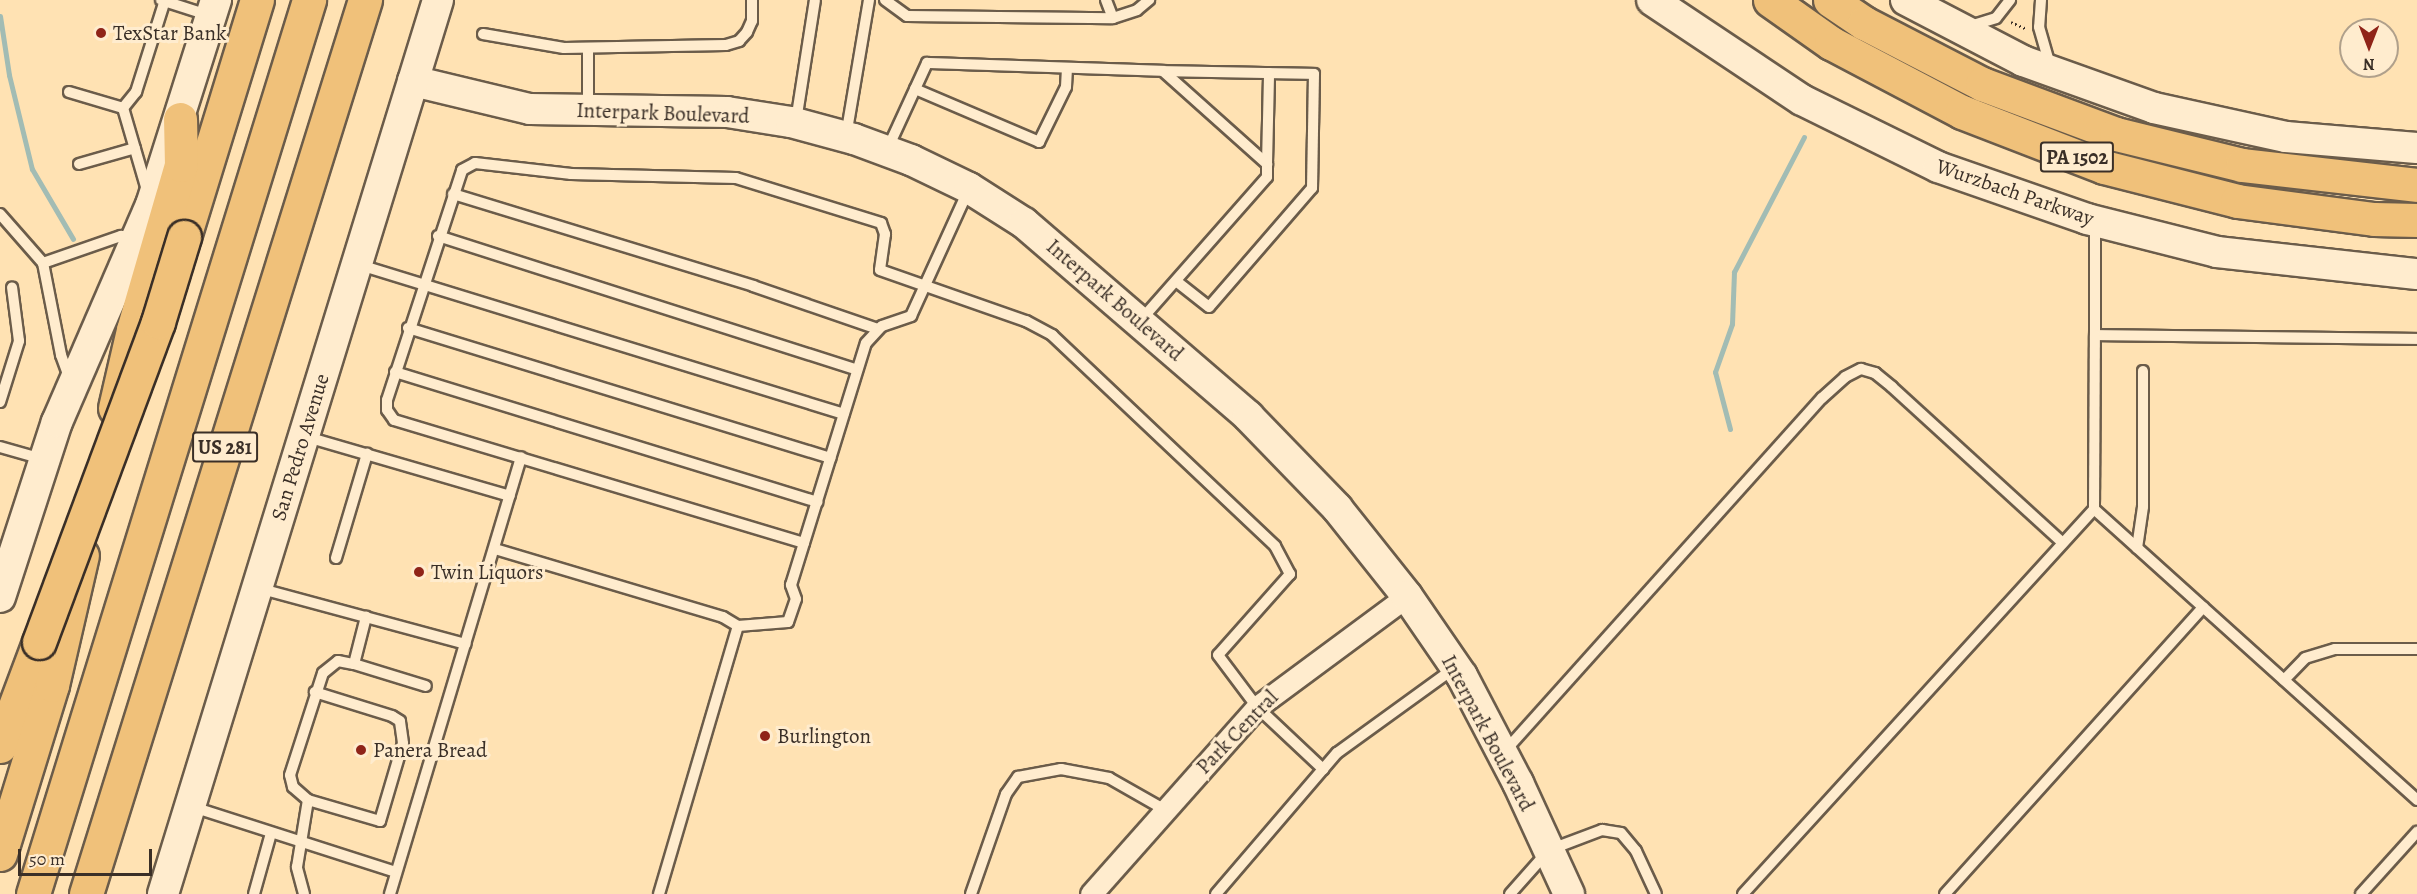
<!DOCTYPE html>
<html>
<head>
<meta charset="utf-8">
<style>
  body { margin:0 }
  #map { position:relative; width:2417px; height:894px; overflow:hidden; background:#ffe2b3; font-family:Alegreya,serif }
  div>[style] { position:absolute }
  .stream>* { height:5px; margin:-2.5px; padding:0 2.5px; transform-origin:2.5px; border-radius:2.5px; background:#a2bcb4 }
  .path>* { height:3px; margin-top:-1.5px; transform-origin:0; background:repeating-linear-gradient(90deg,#3a2f27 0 1.5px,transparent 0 4.5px) }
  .roads { filter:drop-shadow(2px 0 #6b5c4a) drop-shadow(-2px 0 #6b5c4a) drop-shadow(0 2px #6b5c4a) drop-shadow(0 -2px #6b5c4a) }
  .lane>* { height:10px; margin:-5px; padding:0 5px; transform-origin:5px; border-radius:5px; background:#ffecce }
  .street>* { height:21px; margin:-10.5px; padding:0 10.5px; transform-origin:10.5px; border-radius:10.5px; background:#ffecce }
  .secondary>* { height:30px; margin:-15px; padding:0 15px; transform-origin:15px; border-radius:15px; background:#ffecce }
  .highway>* { height:33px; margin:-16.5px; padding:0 16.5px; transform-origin:16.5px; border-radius:16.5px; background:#f0c17a }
  .bridges { filter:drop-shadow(2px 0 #3a2f27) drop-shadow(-2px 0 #3a2f27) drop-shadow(0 2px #3a2f27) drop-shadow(0 -2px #3a2f27) }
  .highway-bridge>* { height:33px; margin:-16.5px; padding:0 16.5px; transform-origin:16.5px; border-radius:16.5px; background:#f0c17a }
  .dots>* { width:16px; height:16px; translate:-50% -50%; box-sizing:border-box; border:3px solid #ffecce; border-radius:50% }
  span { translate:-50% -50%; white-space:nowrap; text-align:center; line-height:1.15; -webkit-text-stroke:6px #ffecce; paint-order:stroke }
  .shield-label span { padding:2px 4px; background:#ffecce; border:2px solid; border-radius:4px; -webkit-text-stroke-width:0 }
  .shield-label { font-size:20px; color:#3a2f27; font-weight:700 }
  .poi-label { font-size:21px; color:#3a2f27 }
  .left { translate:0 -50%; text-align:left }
  .street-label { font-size:21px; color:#3a2f27 }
  .north { position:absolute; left:2339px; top:18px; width:60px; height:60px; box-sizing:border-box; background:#ffecce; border:2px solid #b0a08b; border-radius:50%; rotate:180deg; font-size:16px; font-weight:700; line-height:24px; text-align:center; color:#3a2f27 }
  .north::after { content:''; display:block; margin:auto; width:21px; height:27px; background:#8f2418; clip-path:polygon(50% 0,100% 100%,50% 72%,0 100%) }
  .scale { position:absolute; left:18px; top:849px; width:134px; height:27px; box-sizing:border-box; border:3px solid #3a2f27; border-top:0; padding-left:8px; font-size:18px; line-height:21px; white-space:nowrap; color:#3a2f27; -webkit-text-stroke:4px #ffecce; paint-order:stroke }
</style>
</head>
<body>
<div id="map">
  <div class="stream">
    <div style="left:0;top:16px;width:60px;rotate:81.3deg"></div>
    <div style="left:9px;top:75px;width:97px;rotate:76.3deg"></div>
    <div style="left:32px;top:169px;width:81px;rotate:59.6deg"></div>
    <div style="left:1730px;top:429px;width:59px;rotate:-104.7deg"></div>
    <div style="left:1715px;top:372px;width:51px;rotate:-70.5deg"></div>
    <div style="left:1732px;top:324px;width:52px;rotate:-87.8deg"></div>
    <div style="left:1734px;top:272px;width:152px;rotate:-62.6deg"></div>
  </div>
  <div class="path">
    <div style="left:2011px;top:22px;width:17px;rotate:24deg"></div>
  </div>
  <div class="roads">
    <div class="lane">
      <div style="left:161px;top:0;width:49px;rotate:17.7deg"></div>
      <div style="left:885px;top:0;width:27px;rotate:36deg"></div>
      <div style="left:907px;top:16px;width:206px;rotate:0.6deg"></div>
      <div style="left:1113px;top:18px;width:25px;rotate:-18deg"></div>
      <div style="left:1137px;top:10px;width:16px;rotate:-40deg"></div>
      <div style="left:1106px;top:0;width:19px;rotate:69deg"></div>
      <div style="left:2041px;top:0;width:27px;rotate:94deg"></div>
      <div style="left:2039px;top:27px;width:40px;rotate:74deg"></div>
      <div style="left:1970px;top:26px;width:27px;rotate:-17deg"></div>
      <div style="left:1996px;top:18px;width:23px;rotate:-52deg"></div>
      <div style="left:483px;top:34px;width:82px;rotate:9.8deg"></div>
      <div style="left:564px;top:48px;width:162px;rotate:-1.1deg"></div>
      <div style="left:726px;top:45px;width:14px;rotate:-17deg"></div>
      <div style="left:739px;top:41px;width:12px;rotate:-48deg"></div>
      <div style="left:747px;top:32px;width:12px;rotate:-66deg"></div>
      <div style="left:752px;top:21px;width:21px;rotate:-90deg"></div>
      <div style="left:588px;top:48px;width:61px;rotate:90deg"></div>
      <div style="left:1163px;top:71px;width:151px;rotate:1.1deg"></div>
      <div style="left:1314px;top:74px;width:114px;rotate:91deg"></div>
      <div style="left:1312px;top:188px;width:157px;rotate:130.9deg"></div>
      <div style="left:1209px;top:307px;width:42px;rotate:-141.8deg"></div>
      <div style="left:915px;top:89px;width:135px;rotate:23.1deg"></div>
      <div style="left:1039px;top:142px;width:61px;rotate:-63.9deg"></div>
      <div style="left:1066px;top:87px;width:19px;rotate:-87deg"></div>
      <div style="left:69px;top:92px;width:56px;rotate:16.5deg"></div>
      <div style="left:796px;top:121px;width:122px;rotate:-81.1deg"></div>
      <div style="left:846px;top:136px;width:138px;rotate:-80.4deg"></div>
      <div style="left:887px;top:150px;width:96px;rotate:-65.3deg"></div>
      <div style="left:927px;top:63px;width:236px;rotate:1.9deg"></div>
      <div style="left:1163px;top:71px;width:140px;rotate:41.8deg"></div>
      <div style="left:1267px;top:164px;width:13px;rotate:90deg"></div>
      <div style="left:1267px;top:177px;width:192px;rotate:131.4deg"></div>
      <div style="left:79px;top:164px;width:58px;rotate:-15.9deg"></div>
      <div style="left:1267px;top:164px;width:91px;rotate:-88.7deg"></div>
      <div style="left:147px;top:190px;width:85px;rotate:-106.3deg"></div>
      <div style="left:123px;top:108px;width:21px;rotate:-51deg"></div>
      <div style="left:136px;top:92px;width:96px;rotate:-72.5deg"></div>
      <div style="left:453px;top:194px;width:314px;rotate:17deg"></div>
      <div style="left:753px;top:286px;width:132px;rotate:19deg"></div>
      <div style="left:0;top:214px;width:65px;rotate:48.7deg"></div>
      <div style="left:43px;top:263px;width:83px;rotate:-19.1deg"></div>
      <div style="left:121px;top:236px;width:14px"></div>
      <div style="left:2095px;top:222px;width:113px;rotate:90deg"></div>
      <div style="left:2095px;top:335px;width:322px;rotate:0.7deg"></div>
      <div style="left:438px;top:236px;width:440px;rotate:17.7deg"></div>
      <div style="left:43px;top:263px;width:94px;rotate:78.9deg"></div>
      <div style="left:61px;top:355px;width:23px;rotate:70deg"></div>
      <div style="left:360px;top:265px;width:506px;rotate:17.11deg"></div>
      <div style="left:408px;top:328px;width:442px;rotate:17.1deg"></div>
      <div style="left:395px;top:372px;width:442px;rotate:17.1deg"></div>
      <div style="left:0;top:402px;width:64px;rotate:-72.7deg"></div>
      <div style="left:19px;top:341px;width:54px;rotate:-97.4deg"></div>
      <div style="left:307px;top:437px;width:211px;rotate:16.2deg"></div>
      <div style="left:0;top:447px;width:44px;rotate:15.9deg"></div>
      <div style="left:2094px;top:509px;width:435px;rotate:42deg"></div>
      <div style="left:804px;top:543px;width:428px;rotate:-163.3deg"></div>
      <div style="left:394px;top:420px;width:12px;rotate:-125deg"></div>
      <div style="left:387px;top:410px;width:10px;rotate:-90deg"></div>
      <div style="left:387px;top:400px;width:242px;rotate:-71.9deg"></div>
      <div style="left:462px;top:170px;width:15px;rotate:-28deg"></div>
      <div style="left:475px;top:163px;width:97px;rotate:6.5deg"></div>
      <div style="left:571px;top:174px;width:165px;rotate:1.4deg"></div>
      <div style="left:736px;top:178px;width:152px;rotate:17.2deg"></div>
      <div style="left:881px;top:223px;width:12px;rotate:70deg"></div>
      <div style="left:885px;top:234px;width:36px;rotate:98deg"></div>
      <div style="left:880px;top:270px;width:155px;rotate:19.3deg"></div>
      <div style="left:1026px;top:321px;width:30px;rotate:28deg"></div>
      <div style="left:1052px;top:335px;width:307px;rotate:43.4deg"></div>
      <div style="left:1275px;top:546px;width:32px;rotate:62deg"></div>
      <div style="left:1290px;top:574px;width:108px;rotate:131.6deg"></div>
      <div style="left:1218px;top:655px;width:65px;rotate:53.1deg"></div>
      <div style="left:1257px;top:707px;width:91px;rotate:43.2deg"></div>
      <div style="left:2137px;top:548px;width:41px;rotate:-81.7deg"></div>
      <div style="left:2143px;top:507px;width:136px;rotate:-90deg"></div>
      <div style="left:495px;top:549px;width:238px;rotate:16.6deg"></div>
      <div style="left:723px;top:617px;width:17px;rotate:31deg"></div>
      <div style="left:738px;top:626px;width:50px;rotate:-4.6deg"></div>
      <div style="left:788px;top:622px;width:24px;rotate:-71deg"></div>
      <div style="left:796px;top:599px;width:15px;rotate:-110deg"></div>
      <div style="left:791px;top:585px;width:253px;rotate:-72.8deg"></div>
      <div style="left:866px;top:343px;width:23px;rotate:-47deg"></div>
      <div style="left:882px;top:326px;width:31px;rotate:-19deg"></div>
      <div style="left:911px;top:316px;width:140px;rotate:-65.5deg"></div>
      <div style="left:336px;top:558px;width:109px;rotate:-73.4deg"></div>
      <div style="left:258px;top:588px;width:215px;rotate:15.1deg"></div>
      <div style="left:354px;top:664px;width:75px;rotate:17deg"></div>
      <div style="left:2284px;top:680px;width:30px;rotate:-46deg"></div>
      <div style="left:2305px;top:658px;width:31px;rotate:-17deg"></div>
      <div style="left:2335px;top:649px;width:82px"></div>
      <div style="left:1505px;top:751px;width:474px;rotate:-48.1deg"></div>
      <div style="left:1822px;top:398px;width:31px;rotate:-42deg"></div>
      <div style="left:1845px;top:377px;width:18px;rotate:-27deg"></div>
      <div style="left:1861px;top:369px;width:15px;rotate:16deg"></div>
      <div style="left:1875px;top:373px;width:22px;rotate:39deg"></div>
      <div style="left:1892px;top:387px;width:231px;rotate:42.4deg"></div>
      <div style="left:308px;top:800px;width:75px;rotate:16.3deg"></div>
      <div style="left:380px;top:821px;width:81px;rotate:-73.6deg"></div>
      <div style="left:403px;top:743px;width:22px;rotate:-98deg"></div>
      <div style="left:400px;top:721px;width:9px;rotate:-148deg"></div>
      <div style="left:392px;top:716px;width:81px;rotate:-162.7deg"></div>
      <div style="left:193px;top:807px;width:213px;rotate:17.8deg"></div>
      <div style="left:254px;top:894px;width:63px;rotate:-74.4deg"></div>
      <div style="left:304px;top:894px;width:28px;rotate:-105deg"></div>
      <div style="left:297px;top:867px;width:68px;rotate:-80.7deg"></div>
      <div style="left:308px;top:800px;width:20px;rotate:-139deg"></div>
      <div style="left:293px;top:787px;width:12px;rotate:-104deg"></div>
      <div style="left:290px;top:775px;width:107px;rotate:-72.1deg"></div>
      <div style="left:323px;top:673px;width:19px;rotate:-39deg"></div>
      <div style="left:338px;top:661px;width:16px;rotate:11deg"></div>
      <div style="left:354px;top:664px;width:49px;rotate:-75.7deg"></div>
      <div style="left:390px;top:894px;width:456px;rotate:-73.3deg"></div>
      <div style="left:659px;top:894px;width:279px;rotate:-73.6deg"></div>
      <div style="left:971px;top:894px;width:106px;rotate:-70.7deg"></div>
      <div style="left:1006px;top:794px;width:21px;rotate:-55deg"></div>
      <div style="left:1018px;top:777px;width:44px;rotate:-10.5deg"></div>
      <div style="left:1061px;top:769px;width:49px;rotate:10.6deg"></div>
      <div style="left:1109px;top:778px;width:64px;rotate:29.7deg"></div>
      <div style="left:1216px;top:894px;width:186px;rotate:-49.4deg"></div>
      <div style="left:1337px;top:753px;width:143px;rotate:-35.9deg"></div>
      <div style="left:1510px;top:894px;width:59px;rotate:-48.4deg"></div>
      <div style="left:1549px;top:850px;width:57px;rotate:-20.7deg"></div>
      <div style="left:1602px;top:830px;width:19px;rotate:9deg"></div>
      <div style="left:1621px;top:833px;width:23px;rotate:50deg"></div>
      <div style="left:1636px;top:851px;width:47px;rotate:65.1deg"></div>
      <div style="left:1743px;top:894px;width:521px;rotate:-47.64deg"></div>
      <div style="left:2094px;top:509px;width:174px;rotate:-89.7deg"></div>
      <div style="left:1945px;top:894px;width:386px;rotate:-48deg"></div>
      <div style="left:2361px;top:894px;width:84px;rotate:-47.9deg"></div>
    </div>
    <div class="street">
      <div style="left:1091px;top:894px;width:250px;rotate:-48.4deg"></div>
      <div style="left:1257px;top:707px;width:187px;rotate:-36.5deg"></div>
    </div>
    <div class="secondary">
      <div style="left:1652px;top:0;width:180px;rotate:33.7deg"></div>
      <div style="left:1802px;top:100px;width:152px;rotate:26.2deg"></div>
      <div style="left:1938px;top:167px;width:158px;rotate:19.2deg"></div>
      <div style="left:2087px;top:219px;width:134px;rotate:14.2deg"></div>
      <div style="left:2217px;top:252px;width:201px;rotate:6.3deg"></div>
      <div style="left:1906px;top:0;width:132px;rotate:27.5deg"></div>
      <div style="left:2023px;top:61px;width:139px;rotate:19.7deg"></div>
      <div style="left:2154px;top:108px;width:135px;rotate:12.4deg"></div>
      <div style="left:2286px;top:137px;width:131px;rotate:4.8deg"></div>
      <div style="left:413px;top:81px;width:120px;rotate:13.5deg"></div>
      <div style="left:530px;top:109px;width:197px;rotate:0.9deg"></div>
      <div style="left:727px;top:112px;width:65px;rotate:8.9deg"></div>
      <div style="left:791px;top:122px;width:65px;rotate:15.1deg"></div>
      <div style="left:854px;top:139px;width:61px;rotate:20.2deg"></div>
      <div style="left:911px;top:160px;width:64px;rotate:25.8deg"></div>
      <div style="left:969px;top:188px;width:65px;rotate:32.5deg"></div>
      <div style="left:1024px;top:223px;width:296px;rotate:40.7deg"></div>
      <div style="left:1248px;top:416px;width:128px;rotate:45.9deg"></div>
      <div style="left:1337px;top:508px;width:112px;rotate:51.5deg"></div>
      <div style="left:1407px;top:596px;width:97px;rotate:55.5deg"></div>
      <div style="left:1462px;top:676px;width:121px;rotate:62.4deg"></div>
      <div style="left:1518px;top:783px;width:122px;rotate:65.3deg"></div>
      <div style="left:0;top:597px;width:184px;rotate:-72deg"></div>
      <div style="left:57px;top:422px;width:236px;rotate:-66.6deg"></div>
      <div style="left:151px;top:205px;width:215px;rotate:-72.4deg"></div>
      <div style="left:163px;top:894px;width:935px;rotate:-72.9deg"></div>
    </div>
    <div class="highway">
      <div style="left:1770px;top:0;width:75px;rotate:35.2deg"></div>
      <div style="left:1831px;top:43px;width:148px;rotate:27.8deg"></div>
      <div style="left:1962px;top:112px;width:152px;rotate:21.2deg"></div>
      <div style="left:2104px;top:167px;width:137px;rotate:14.3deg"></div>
      <div style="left:2237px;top:201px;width:138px;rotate:7.5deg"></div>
      <div style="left:2374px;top:219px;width:43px;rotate:1.3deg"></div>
      <div style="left:1830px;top:0;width:41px;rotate:34.1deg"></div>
      <div style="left:1864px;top:23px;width:133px;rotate:27.3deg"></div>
      <div style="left:1982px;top:84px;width:143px;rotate:20.5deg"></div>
      <div style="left:2116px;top:134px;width:130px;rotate:13.8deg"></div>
      <div style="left:2242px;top:165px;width:176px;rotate:6.5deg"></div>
      <div style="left:184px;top:237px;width:248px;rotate:-72.9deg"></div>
      <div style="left:115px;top:408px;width:80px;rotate:-77deg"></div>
      <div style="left:133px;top:330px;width:172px;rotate:-73.8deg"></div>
      <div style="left:181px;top:165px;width:46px;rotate:-91.2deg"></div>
      <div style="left:0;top:746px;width:111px;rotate:-69.4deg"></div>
      <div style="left:0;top:854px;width:177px;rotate:-72.9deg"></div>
      <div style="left:52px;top:685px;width:133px;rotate:-77deg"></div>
      <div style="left:33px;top:894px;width:936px;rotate:-72.84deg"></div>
      <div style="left:86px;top:894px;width:937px;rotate:-72.67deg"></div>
    </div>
  </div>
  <div class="bridges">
    <div class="highway-bridge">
      <div style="left:39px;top:642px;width:341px;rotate:-69.6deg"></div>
      <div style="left:158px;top:322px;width:89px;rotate:-73deg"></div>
    </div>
  </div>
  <div class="dots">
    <div style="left:101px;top:33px;background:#8f2418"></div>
    <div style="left:419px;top:572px;background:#8f2418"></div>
    <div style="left:765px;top:736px;background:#8f2418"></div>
    <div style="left:361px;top:750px;background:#8f2418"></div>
  </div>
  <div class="shield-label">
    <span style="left:2077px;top:157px">PA 1502</span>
    <span style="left:225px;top:447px">US 281</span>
  </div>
  <div class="poi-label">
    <span class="left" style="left:113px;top:33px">TexStar Bank</span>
    <span class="left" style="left:431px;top:572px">Twin Liquors</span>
    <span class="left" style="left:777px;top:736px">Burlington</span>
    <span class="left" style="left:373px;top:750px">Panera Bread</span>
  </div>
  <div class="street-label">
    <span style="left:663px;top:113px;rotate:2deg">Interpark Boulevard</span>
    <span style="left:2015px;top:192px;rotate:19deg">Wurzbach Parkway</span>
    <span style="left:1115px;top:300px;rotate:41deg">Interpark Boulevard</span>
    <span style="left:300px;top:447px;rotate:-73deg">San Pedro Avenue</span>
    <span style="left:1237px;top:732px;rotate:-46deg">Park Central</span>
    <span style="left:1488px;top:733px;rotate:62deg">Interpark Boulevard</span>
  </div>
  <div class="north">N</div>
  <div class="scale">50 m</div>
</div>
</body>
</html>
